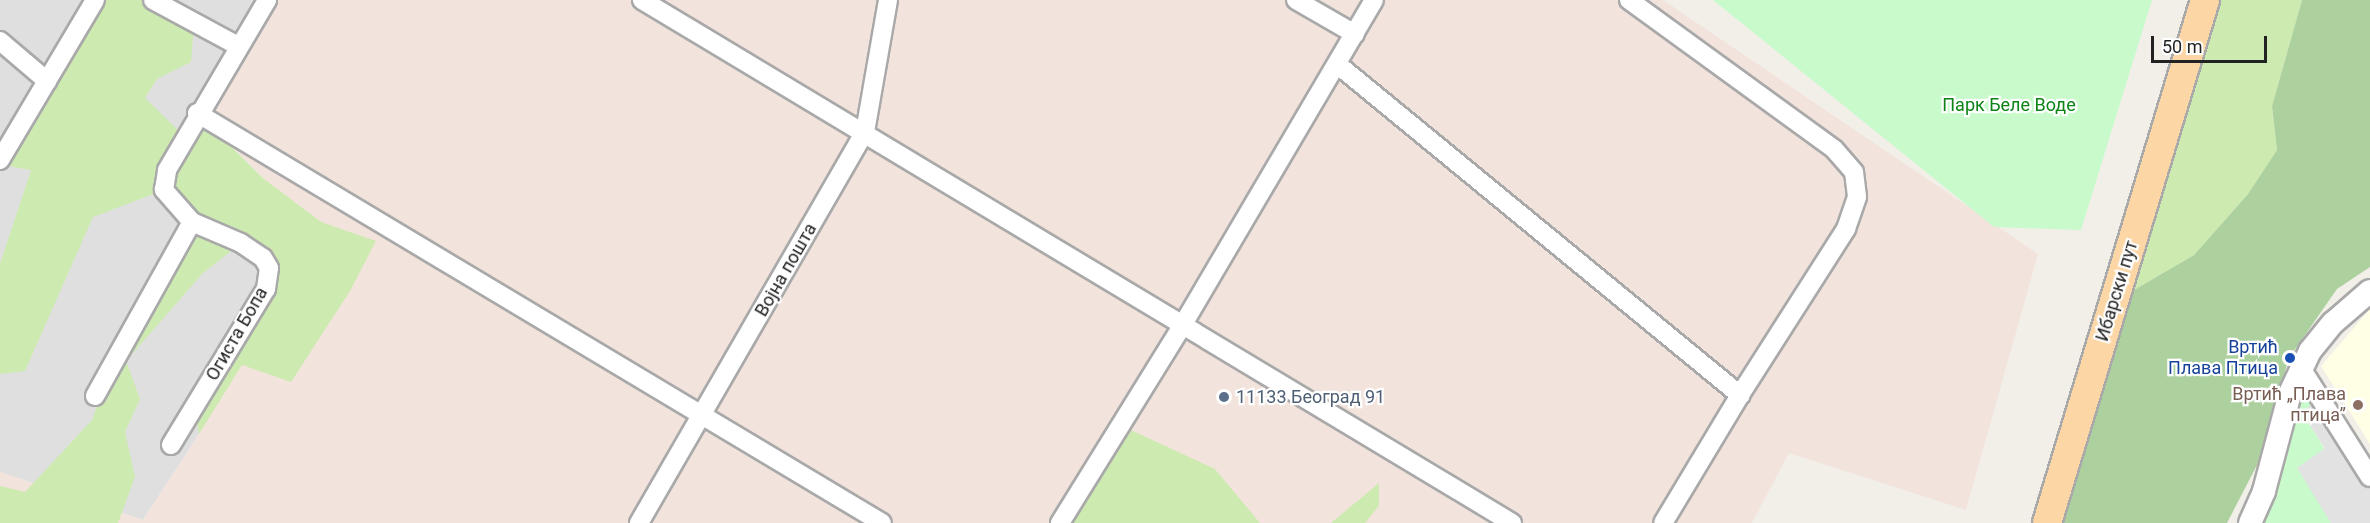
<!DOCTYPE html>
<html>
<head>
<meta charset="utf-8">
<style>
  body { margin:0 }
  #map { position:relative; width:2370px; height:523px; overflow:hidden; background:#f2efe9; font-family:Roboto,sans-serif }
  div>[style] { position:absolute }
  .residential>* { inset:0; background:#e0dfdf }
  .education>* { inset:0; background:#ffffe5 }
  .military>* { inset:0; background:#f3e3dd }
  .grass>* { inset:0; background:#cdebb0 }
  .forest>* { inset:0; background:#add19e }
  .park>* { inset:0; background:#c8facc }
  .parking>* { inset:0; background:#e2e2e2 }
  .roads { filter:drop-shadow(2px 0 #a9a9a9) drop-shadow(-2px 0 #a9a9a9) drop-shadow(0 2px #a9a9a9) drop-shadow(0 -2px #a9a9a9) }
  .minor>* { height:18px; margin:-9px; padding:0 9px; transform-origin:9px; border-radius:9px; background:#fff }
  .tertiary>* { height:22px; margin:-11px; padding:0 11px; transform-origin:11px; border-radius:11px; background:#fff }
  .primary>* { height:28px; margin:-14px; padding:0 14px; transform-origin:14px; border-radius:14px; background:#fcd6a4 }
  .dots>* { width:16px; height:16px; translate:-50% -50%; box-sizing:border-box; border:3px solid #fff; border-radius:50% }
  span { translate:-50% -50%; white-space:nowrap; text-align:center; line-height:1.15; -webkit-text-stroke:4.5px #fff; paint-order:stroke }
  .park-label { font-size:18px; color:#0c8416 }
  .street-label { font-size:18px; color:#222 }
  .transit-label { font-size:18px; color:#164399 }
  .right { translate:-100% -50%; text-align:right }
  .education-label { font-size:18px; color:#785e54 }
  .service-label { font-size:18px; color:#4e5e75 }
  .left { translate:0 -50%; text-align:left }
  .scale { position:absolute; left:2151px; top:36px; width:116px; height:27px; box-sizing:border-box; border:3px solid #222; border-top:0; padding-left:8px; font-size:18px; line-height:21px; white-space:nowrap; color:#222; -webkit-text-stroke:4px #fff; paint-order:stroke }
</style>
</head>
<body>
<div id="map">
  <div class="residential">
    <div style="clip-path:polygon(0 0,267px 0,197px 113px,262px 179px,321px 222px,199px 434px,143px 520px,0 472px)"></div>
  </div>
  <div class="education">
    <div style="clip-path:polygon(2370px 309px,2370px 444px,2321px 366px)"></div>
  </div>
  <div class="military">
    <div style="clip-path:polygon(268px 0,1663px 0,2038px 254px,1966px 510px,1789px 453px,1752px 523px,0 523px,0 472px,143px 520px,199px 434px,321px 222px,263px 178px,198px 112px)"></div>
  </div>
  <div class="grass">
    <div style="clip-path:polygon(95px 0,153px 0,194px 25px,191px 62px,157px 79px,145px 98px,184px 136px,197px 113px,263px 178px,321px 222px,376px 241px,350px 291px,291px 382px,242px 365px,199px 434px,194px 408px,269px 268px,241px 243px,202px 274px,126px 361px,140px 399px,125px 432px,135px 477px,118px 523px,0 523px,0 486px,25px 492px,92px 420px,111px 365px,192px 222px,164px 190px,93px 217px,25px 371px,0 374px,0 264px,31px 170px,2px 165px)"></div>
    <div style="clip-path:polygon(2221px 0,2302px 0,2272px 106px,2277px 150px,2248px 194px,2194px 255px,2129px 293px)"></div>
    <div style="clip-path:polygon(1120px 425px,1215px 469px,1260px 523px,1060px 523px)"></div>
    <div style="clip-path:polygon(1379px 483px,1379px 506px,1365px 523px,1331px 523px)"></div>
  </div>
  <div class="forest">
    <div style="clip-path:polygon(2302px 0,2370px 0,2370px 267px,2337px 289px,2289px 358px,2257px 465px,2227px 523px,2058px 523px,2129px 293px,2194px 255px,2248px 194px,2277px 150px,2272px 106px)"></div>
  </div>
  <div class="park">
    <div style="clip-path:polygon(1713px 0,2152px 0,2081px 230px,1994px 227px)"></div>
    <div style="clip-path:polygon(2307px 395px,2313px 405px,2302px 412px,2370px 523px,2258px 523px,2298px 397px)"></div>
  </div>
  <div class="parking">
    <div style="clip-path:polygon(2320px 399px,2370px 477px,2370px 523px,2331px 523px,2297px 468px,2325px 448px,2301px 412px)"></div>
  </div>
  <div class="roads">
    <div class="minor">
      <div style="left:153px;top:0;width:97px;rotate:28.4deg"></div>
      <div style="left:642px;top:0;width:1015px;rotate:31.01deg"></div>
      <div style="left:1296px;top:0;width:68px;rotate:30deg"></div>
      <div style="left:1629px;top:0;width:253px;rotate:36deg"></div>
      <div style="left:1834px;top:149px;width:30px;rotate:49deg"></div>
      <div style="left:1854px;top:172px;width:25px;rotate:83deg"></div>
      <div style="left:1857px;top:197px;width:34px;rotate:109deg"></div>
      <div style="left:1846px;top:229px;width:197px;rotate:122.6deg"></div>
      <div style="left:0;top:41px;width:62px;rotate:40.4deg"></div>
      <div style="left:1337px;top:64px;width:522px;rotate:39.4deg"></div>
      <div style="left:1740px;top:395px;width:149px;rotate:121deg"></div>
      <div style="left:197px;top:113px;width:798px;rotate:30.9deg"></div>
      <div style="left:0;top:160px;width:186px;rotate:-59.3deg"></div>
      <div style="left:2301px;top:368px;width:129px;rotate:57.7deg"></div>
      <div style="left:95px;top:396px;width:199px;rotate:-60.9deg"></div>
      <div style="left:171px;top:445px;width:183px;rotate:-58.7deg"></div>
      <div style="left:266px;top:289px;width:21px;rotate:-82deg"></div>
      <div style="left:269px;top:268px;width:12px;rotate:-121deg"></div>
      <div style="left:263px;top:258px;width:27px;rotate:-146deg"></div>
      <div style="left:241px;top:243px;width:53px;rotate:-156.8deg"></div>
      <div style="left:192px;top:222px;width:43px;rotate:-131.2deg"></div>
      <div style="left:164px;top:190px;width:20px;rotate:-81deg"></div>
      <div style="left:167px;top:170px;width:197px;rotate:-59.5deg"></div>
      <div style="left:639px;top:523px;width:452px;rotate:-60deg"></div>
      <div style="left:865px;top:132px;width:134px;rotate:-80.1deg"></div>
      <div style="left:1060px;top:523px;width:232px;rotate:-58.2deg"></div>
      <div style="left:1182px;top:326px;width:378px;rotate:-59.5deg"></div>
    </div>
    <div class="tertiary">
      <div style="left:2250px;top:523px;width:35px;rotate:-66deg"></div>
      <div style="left:2264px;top:491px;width:101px;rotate:-75.1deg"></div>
      <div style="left:2290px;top:393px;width:47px;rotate:-64.5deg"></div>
      <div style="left:2310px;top:351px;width:36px;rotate:-51deg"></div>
      <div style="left:2333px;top:323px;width:49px;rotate:-40.9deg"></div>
    </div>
    <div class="primary">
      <div style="left:2047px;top:523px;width:546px;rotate:-73.19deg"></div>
    </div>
  </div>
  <div class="dots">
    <div style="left:2290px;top:358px;background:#1a4fb4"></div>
    <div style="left:1224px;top:397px;background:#5c6f8a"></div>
    <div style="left:2358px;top:405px;background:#8d6e63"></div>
  </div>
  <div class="park-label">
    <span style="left:2009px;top:105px">Парк Беле Воде</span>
  </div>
  <div class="street-label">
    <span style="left:786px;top:270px;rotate:-60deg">Војна пошта</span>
    <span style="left:2117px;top:291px;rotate:-73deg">Ибарски пут</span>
    <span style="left:237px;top:334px;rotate:-60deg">Огиста Бопа</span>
  </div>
  <div class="transit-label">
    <span class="right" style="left:2278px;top:358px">Вртић<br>Плава Птица</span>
  </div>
  <div class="education-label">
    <span class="right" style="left:2346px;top:405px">Вртић „Плава<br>птица”</span>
  </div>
  <div class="service-label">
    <span class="left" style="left:1236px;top:397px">11133 Београд 91</span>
  </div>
  <div class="scale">50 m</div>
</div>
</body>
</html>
